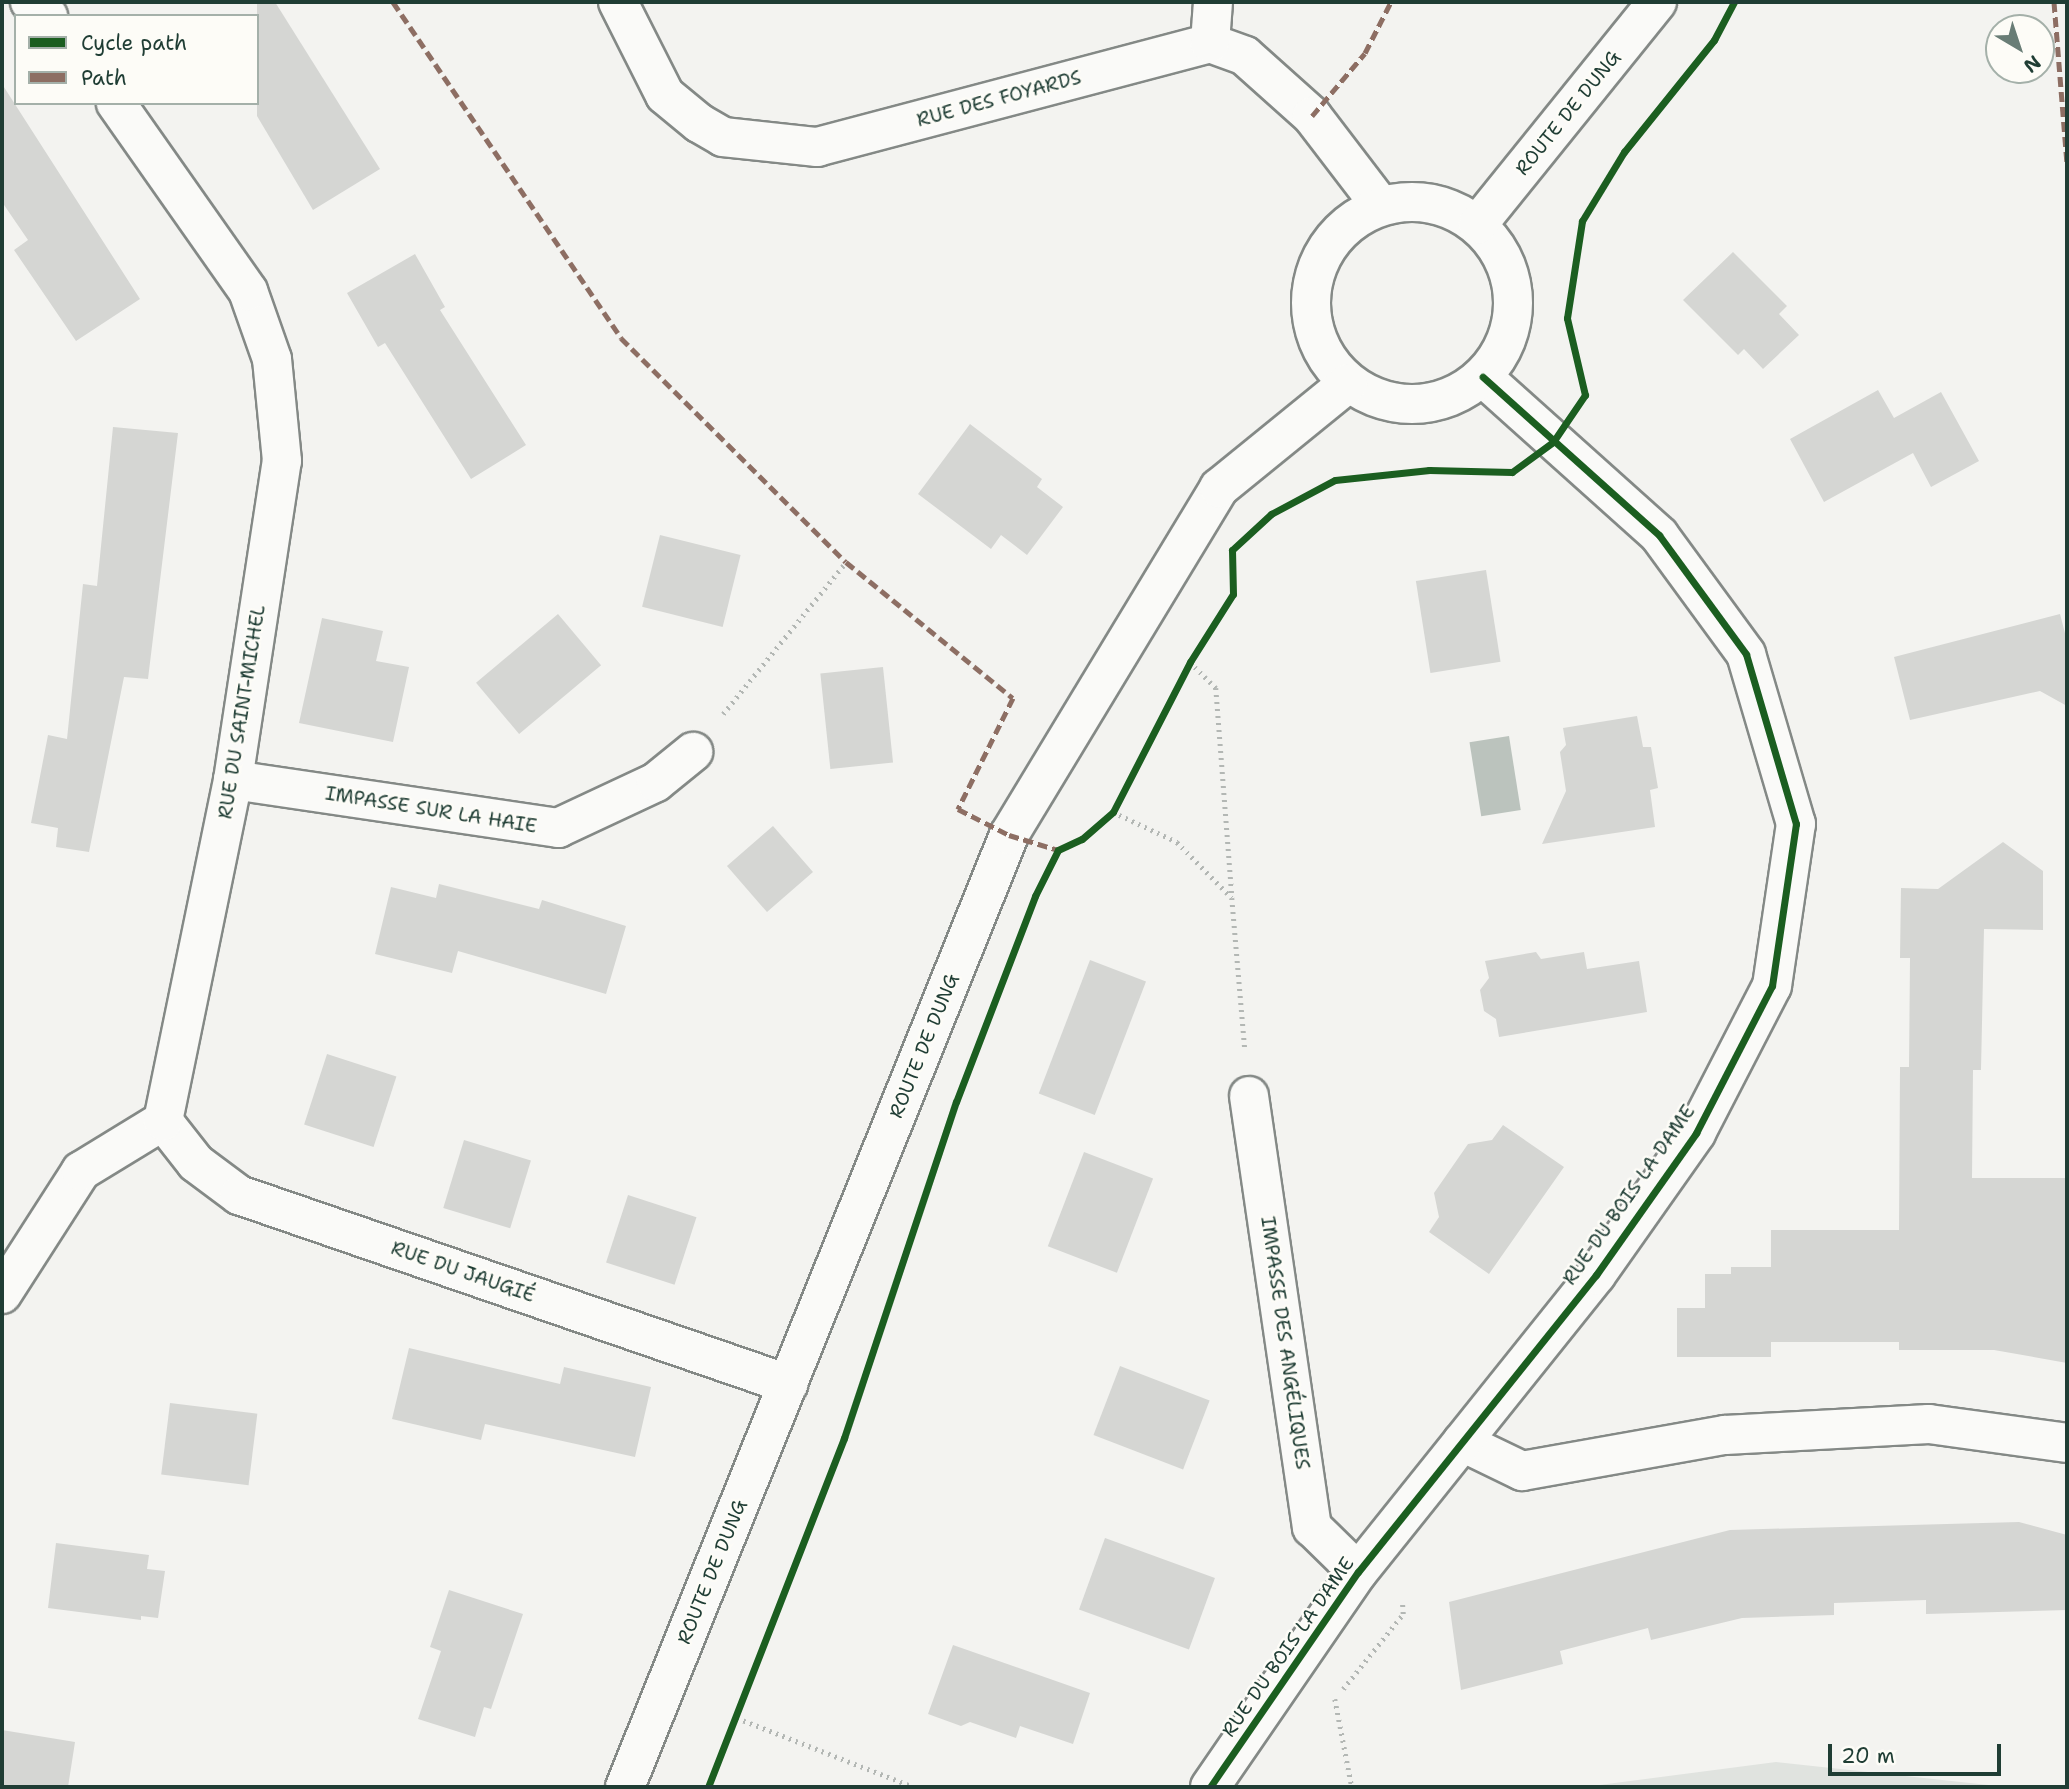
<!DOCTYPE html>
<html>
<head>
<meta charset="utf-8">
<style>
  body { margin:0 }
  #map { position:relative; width:2069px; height:1789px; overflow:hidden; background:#f3f3f0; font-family:"Shantell Sans",sans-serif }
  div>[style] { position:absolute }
  .green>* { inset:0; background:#e0e3df }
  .water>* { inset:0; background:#bbc3bd; transform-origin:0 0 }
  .building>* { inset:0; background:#d5d6d3; transform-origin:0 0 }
  .path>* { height:4.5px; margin-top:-2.25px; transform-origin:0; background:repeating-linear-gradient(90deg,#b3b7b4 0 2px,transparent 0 7px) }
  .roads { filter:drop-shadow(2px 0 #848986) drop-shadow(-2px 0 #848986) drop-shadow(0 2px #848986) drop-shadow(0 -2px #848986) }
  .minor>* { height:38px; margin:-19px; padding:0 19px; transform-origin:19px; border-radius:19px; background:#fafaf8 }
  .tertiary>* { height:38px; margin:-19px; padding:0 19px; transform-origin:19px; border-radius:19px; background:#fafaf8 }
  .tertiary>.ring { margin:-19px; padding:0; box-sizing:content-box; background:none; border:38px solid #fafaf8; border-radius:50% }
  .quiet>* { height:5px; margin-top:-2.5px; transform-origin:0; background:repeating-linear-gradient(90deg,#8d6e63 0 10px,transparent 0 15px) }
  .cycleway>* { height:7px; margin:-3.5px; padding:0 3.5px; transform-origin:3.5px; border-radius:3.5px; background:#1b5e20 }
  span { translate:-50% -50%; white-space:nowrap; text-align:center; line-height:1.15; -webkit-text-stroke:5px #fdfcf7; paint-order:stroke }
  .street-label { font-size:19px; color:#1f3d34 }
  .frame { position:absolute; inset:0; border:4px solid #1f3d34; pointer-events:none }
  .legend { position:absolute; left:14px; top:14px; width:245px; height:91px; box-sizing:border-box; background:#fdfcf7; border:2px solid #a4b0a9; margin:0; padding:9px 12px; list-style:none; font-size:21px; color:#1f3d34 }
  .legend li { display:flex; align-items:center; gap:14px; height:35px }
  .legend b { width:35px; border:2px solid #a4b0a9 }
  .north { position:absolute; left:1985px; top:14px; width:70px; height:70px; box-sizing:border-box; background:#fdfcf7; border:2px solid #a4b0a9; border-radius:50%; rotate:141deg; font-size:19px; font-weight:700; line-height:28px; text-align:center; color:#1f3d34 }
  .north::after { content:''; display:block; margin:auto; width:24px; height:32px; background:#697d76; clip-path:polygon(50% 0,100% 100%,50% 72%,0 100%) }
  .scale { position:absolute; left:1828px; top:1744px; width:173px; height:32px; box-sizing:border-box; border:4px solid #1f3d34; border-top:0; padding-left:9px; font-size:21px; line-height:24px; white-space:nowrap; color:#1f3d34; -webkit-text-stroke:5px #fdfcf7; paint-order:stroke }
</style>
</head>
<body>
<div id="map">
  <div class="green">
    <div style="clip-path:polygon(1776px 1762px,2007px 1787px,1584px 1787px)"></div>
  </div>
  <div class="water">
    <div style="left:1509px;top:736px;width:75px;height:40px;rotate:81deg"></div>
  </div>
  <div class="building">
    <div style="clip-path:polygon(257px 2px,275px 2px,380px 169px,313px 210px,257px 116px)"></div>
    <div style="clip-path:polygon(2px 84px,140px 299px,76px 341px,14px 250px,28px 240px,2px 202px)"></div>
    <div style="clip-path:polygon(1733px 252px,1787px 306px,1779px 314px,1799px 335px,1763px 369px,1744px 349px,1738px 355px,1683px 300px)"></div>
    <div style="clip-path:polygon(415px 254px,445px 307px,440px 310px,526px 445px,471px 479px,385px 343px,378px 347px,347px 293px)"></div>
    <div style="clip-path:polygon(1878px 390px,1894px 418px,1941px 392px,1979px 461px,1931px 487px,1913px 453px,1824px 502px,1790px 439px)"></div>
    <div style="clip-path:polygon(970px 424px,1042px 479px,1037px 487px,1063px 507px,1027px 555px,1001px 535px,991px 549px,918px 494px)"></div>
    <div style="clip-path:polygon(113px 427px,178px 433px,148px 679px,124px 677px,89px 852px,56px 847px,58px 828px,31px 823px,48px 735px,67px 739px,83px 584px,97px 586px)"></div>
    <div style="left:660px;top:535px;width:83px;height:74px;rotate:14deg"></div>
    <div style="left:1486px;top:570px;width:93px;height:71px;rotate:81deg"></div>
    <div style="left:558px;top:614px;width:67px;height:107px;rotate:50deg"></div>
    <div style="clip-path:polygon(2060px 614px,2067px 641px,2067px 706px,2040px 691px,1910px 720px,1894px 657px)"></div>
    <div style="clip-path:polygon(322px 618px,383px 631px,376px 661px,409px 667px,393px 742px,299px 723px)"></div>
    <div style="left:883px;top:667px;width:96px;height:63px;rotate:84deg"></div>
    <div style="clip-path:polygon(1637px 716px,1643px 747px,1651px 747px,1658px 788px,1650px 790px,1655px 827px,1542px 844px,1566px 791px,1560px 752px,1566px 745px,1563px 728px)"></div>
    <div style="left:773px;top:826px;width:61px;height:61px;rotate:49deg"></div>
    <div style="clip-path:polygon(2003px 842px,2043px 871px,2043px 930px,1984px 929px,1981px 1070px,1973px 1070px,1972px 1178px,2067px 1178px,2067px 1363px,1994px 1350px,1899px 1350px,1899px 1342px,1771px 1342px,1771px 1357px,1677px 1357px,1677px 1308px,1705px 1308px,1705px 1274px,1731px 1274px,1731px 1267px,1771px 1267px,1771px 1230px,1899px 1230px,1900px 1067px,1909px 1067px,1910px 958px,1900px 958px,1901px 888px,1938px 889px)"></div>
    <div style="clip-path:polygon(439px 884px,539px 909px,542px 900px,626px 926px,606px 994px,458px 951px,452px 973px,375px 954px,391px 887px,436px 898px)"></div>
    <div style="clip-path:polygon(1536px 952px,1541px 959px,1584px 952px,1587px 969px,1639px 961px,1647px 1012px,1499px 1037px,1496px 1019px,1484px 1011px,1480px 990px,1489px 978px,1485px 961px)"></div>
    <div style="left:1090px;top:960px;width:60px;height:143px;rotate:21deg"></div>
    <div style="left:327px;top:1054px;width:73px;height:74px;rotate:18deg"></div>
    <div style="clip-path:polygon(1503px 1125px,1564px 1167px,1489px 1274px,1429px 1232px,1439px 1217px,1434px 1193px,1468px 1144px,1492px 1140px)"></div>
    <div style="left:464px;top:1140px;width:70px;height:71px;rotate:17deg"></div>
    <div style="left:1084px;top:1152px;width:74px;height:101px;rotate:21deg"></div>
    <div style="left:628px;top:1195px;width:72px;height:71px;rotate:18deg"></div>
    <div style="clip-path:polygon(409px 1348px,560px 1384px,564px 1367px,651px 1387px,635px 1457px,485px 1424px,481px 1440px,392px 1419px)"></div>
    <div style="left:1120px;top:1366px;width:96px;height:74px;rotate:21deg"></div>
    <div style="left:170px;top:1403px;width:88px;height:72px;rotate:7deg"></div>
    <div style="clip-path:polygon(2019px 1522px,2067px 1535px,2067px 1610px,1926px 1614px,1926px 1600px,1834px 1603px,1834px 1615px,1742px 1618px,1651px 1640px,1648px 1628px,1560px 1651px,1563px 1664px,1461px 1690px,1449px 1602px,1730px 1530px)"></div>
    <div style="left:1105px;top:1538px;width:117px;height:76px;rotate:20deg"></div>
    <div style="clip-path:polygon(56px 1543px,149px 1555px,147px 1569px,165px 1571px,158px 1618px,141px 1616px,141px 1620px,48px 1608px)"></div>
    <div style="clip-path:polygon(449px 1590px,523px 1614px,491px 1709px,484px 1707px,475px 1737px,418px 1719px,441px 1651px,430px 1647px)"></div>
    <div style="clip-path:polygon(953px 1645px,1090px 1693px,1073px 1744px,1020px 1726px,1016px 1738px,970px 1722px,961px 1726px,928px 1714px)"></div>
    <div style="clip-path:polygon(2px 1730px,75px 1742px,68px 1787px,2px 1787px)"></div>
  </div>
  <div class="path">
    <div style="left:1190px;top:662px;width:37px;rotate:45deg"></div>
    <div style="left:1216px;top:688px;width:210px;rotate:85.6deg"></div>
    <div style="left:723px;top:714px;width:196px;rotate:-51deg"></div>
    <div style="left:1113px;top:812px;width:71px;rotate:25.1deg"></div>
    <div style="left:1177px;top:842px;width:78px;rotate:45.5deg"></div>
    <div style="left:1232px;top:898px;width:152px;rotate:85.1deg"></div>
    <div style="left:1343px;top:1689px;width:96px;rotate:-51.3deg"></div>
    <div style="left:1403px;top:1614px;width:14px;rotate:-94deg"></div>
    <div style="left:1335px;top:1699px;width:90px;rotate:79.1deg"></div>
    <div style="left:737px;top:1718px;width:190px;rotate:21.3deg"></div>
  </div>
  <div class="roads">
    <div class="minor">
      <div style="left:30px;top:2px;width:23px;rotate:38deg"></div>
      <div style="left:618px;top:2px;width:104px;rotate:63.2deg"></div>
      <div style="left:665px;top:95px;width:44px;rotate:39.5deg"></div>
      <div style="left:699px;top:123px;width:28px;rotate:30deg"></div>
      <div style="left:723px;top:137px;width:95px;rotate:6.1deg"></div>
      <div style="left:817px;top:147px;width:407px;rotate:-14.8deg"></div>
      <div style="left:1210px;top:43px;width:37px;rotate:20deg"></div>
      <div style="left:1245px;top:56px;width:90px;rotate:41.8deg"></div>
      <div style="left:1312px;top:116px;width:112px;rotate:52.6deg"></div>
      <div style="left:1210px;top:43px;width:41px;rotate:-85.8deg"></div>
      <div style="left:233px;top:780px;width:329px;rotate:8.4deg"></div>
      <div style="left:558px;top:828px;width:108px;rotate:-25.1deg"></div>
      <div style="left:656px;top:782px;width:48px;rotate:-39deg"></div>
      <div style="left:1249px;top:1096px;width:436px;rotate:81.7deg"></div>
      <div style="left:1312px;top:1527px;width:64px;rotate:44.4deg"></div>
      <div style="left:163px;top:1121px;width:53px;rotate:51.8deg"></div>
      <div style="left:196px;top:1163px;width:54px;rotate:36.7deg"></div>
      <div style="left:239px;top:1195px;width:581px;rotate:19deg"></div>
      <div style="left:2px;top:1294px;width:146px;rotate:-57.3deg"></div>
      <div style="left:81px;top:1171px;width:96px;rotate:-31.4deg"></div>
      <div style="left:163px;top:1121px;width:348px;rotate:-78.4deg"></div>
      <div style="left:233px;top:780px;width:323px;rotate:-81.3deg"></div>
      <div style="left:282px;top:461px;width:102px;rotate:-95.6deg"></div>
      <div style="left:272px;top:359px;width:72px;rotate:-109.4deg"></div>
      <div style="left:248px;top:291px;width:230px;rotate:-125.1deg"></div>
      <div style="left:1462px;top:1442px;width:67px;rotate:25.8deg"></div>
      <div style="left:1522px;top:1471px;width:206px;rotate:-10.1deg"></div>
      <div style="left:1725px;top:1435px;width:204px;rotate:-3.1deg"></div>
      <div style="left:1929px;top:1424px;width:139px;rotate:7.8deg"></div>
      <div style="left:1210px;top:1787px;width:261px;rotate:-55.5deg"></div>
      <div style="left:1358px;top:1572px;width:381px;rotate:-51.3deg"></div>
      <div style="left:1596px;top:1275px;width:174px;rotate:-54.8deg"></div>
      <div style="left:1696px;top:1133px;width:165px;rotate:-62.7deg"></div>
      <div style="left:1772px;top:986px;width:164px;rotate:-81.6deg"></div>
      <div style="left:1796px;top:824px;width:177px;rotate:-106.4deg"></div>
      <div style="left:1746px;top:654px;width:147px;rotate:-126.2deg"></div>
      <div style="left:1659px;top:535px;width:237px;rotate:-138.1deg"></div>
    </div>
    <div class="tertiary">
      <div class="ring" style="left:1311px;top:202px;width:164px;height:164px"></div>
      <div style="left:1478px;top:224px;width:285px;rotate:-51.1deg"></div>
      <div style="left:625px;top:1787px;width:1027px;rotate:-68.03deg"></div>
      <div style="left:1009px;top:835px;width:406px;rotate:-58.8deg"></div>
      <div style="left:1219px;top:488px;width:166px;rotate:-39.1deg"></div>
    </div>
  </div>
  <div class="quiet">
    <div style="left:393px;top:2px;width:406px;rotate:55.8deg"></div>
    <div style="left:621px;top:338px;width:317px;rotate:44.9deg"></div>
    <div style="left:846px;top:562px;width:215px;rotate:39.2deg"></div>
    <div style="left:1013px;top:698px;width:124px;rotate:116.4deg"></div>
    <div style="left:958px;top:809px;width:57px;rotate:27deg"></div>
    <div style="left:1009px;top:835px;width:51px;rotate:17deg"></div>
    <div style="left:2054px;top:2px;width:163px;rotate:85.4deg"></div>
    <div style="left:1312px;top:116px;width:82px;rotate:-49.9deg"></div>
    <div style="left:1365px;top:53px;width:57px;rotate:-63deg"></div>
  </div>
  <div class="cycleway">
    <div style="left:708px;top:1787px;width:375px;rotate:-68.7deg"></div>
    <div style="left:844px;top:1438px;width:354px;rotate:-71.6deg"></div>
    <div style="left:956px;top:1102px;width:221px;rotate:-69deg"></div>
    <div style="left:1035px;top:896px;width:51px;rotate:-63.4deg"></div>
    <div style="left:1058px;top:850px;width:26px;rotate:-25deg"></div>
    <div style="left:1082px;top:839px;width:41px;rotate:-41.1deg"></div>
    <div style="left:1113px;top:812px;width:169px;rotate:-62.8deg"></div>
    <div style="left:1190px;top:662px;width:80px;rotate:-57.7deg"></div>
    <div style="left:1233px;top:594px;width:44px;rotate:-91.3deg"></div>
    <div style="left:1232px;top:550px;width:53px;rotate:-42.7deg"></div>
    <div style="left:1271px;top:514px;width:72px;rotate:-28deg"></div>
    <div style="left:1335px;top:480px;width:95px;rotate:-6.1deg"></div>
    <div style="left:1429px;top:470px;width:83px;rotate:1.4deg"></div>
    <div style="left:1512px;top:472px;width:51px;rotate:-36.2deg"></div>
    <div style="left:1553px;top:442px;width:57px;rotate:-55.8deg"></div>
    <div style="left:1585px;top:395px;width:79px;rotate:-103.2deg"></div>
    <div style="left:1567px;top:318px;width:98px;rotate:-81.2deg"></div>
    <div style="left:1582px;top:221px;width:81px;rotate:-58.7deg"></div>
    <div style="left:1624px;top:152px;width:144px;rotate:-51.2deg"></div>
    <div style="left:1714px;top:40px;width:43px;rotate:-62.2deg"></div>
    <div style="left:1210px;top:1787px;width:261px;rotate:-55.5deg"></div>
    <div style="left:1358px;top:1572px;width:381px;rotate:-51.3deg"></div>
    <div style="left:1596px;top:1275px;width:174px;rotate:-54.8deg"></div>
    <div style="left:1696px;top:1133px;width:165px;rotate:-62.7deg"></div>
    <div style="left:1772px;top:986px;width:164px;rotate:-81.6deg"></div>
    <div style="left:1796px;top:824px;width:177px;rotate:-106.4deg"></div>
    <div style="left:1746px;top:654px;width:147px;rotate:-126.2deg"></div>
    <div style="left:1659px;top:535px;width:237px;rotate:-138.1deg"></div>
  </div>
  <div class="street-label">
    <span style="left:999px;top:99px;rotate:-15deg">RUE DES FOYARDS</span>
    <span style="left:1568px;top:113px;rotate:-51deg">ROUTE DE DUNG</span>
    <span style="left:242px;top:712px;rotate:-81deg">RUE DU SAINT-MICHEL</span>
    <span style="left:431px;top:810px;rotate:9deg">IMPASSE SUR LA HAIE</span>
    <span style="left:924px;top:1046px;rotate:-68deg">ROUTE DE DUNG</span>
    <span style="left:1629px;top:1195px;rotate:-55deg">RUE DU BOIS LA DAME</span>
    <span style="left:463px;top:1272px;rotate:19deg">RUE DU JAUGIÉ</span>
    <span style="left:1285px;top:1343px;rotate:82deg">IMPASSE DES ANGÉLIQUES</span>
    <span style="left:712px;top:1572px;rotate:-68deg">ROUTE DE DUNG</span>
    <span style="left:1288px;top:1647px;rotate:-55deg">RUE DU BOIS LA DAME</span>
  </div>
  <div class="frame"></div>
  <ul class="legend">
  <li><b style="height:9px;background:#1b5e20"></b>Cycle path</li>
  <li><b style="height:9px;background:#8d6e63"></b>Path</li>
  </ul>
  <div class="north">N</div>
  <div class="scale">20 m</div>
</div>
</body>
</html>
